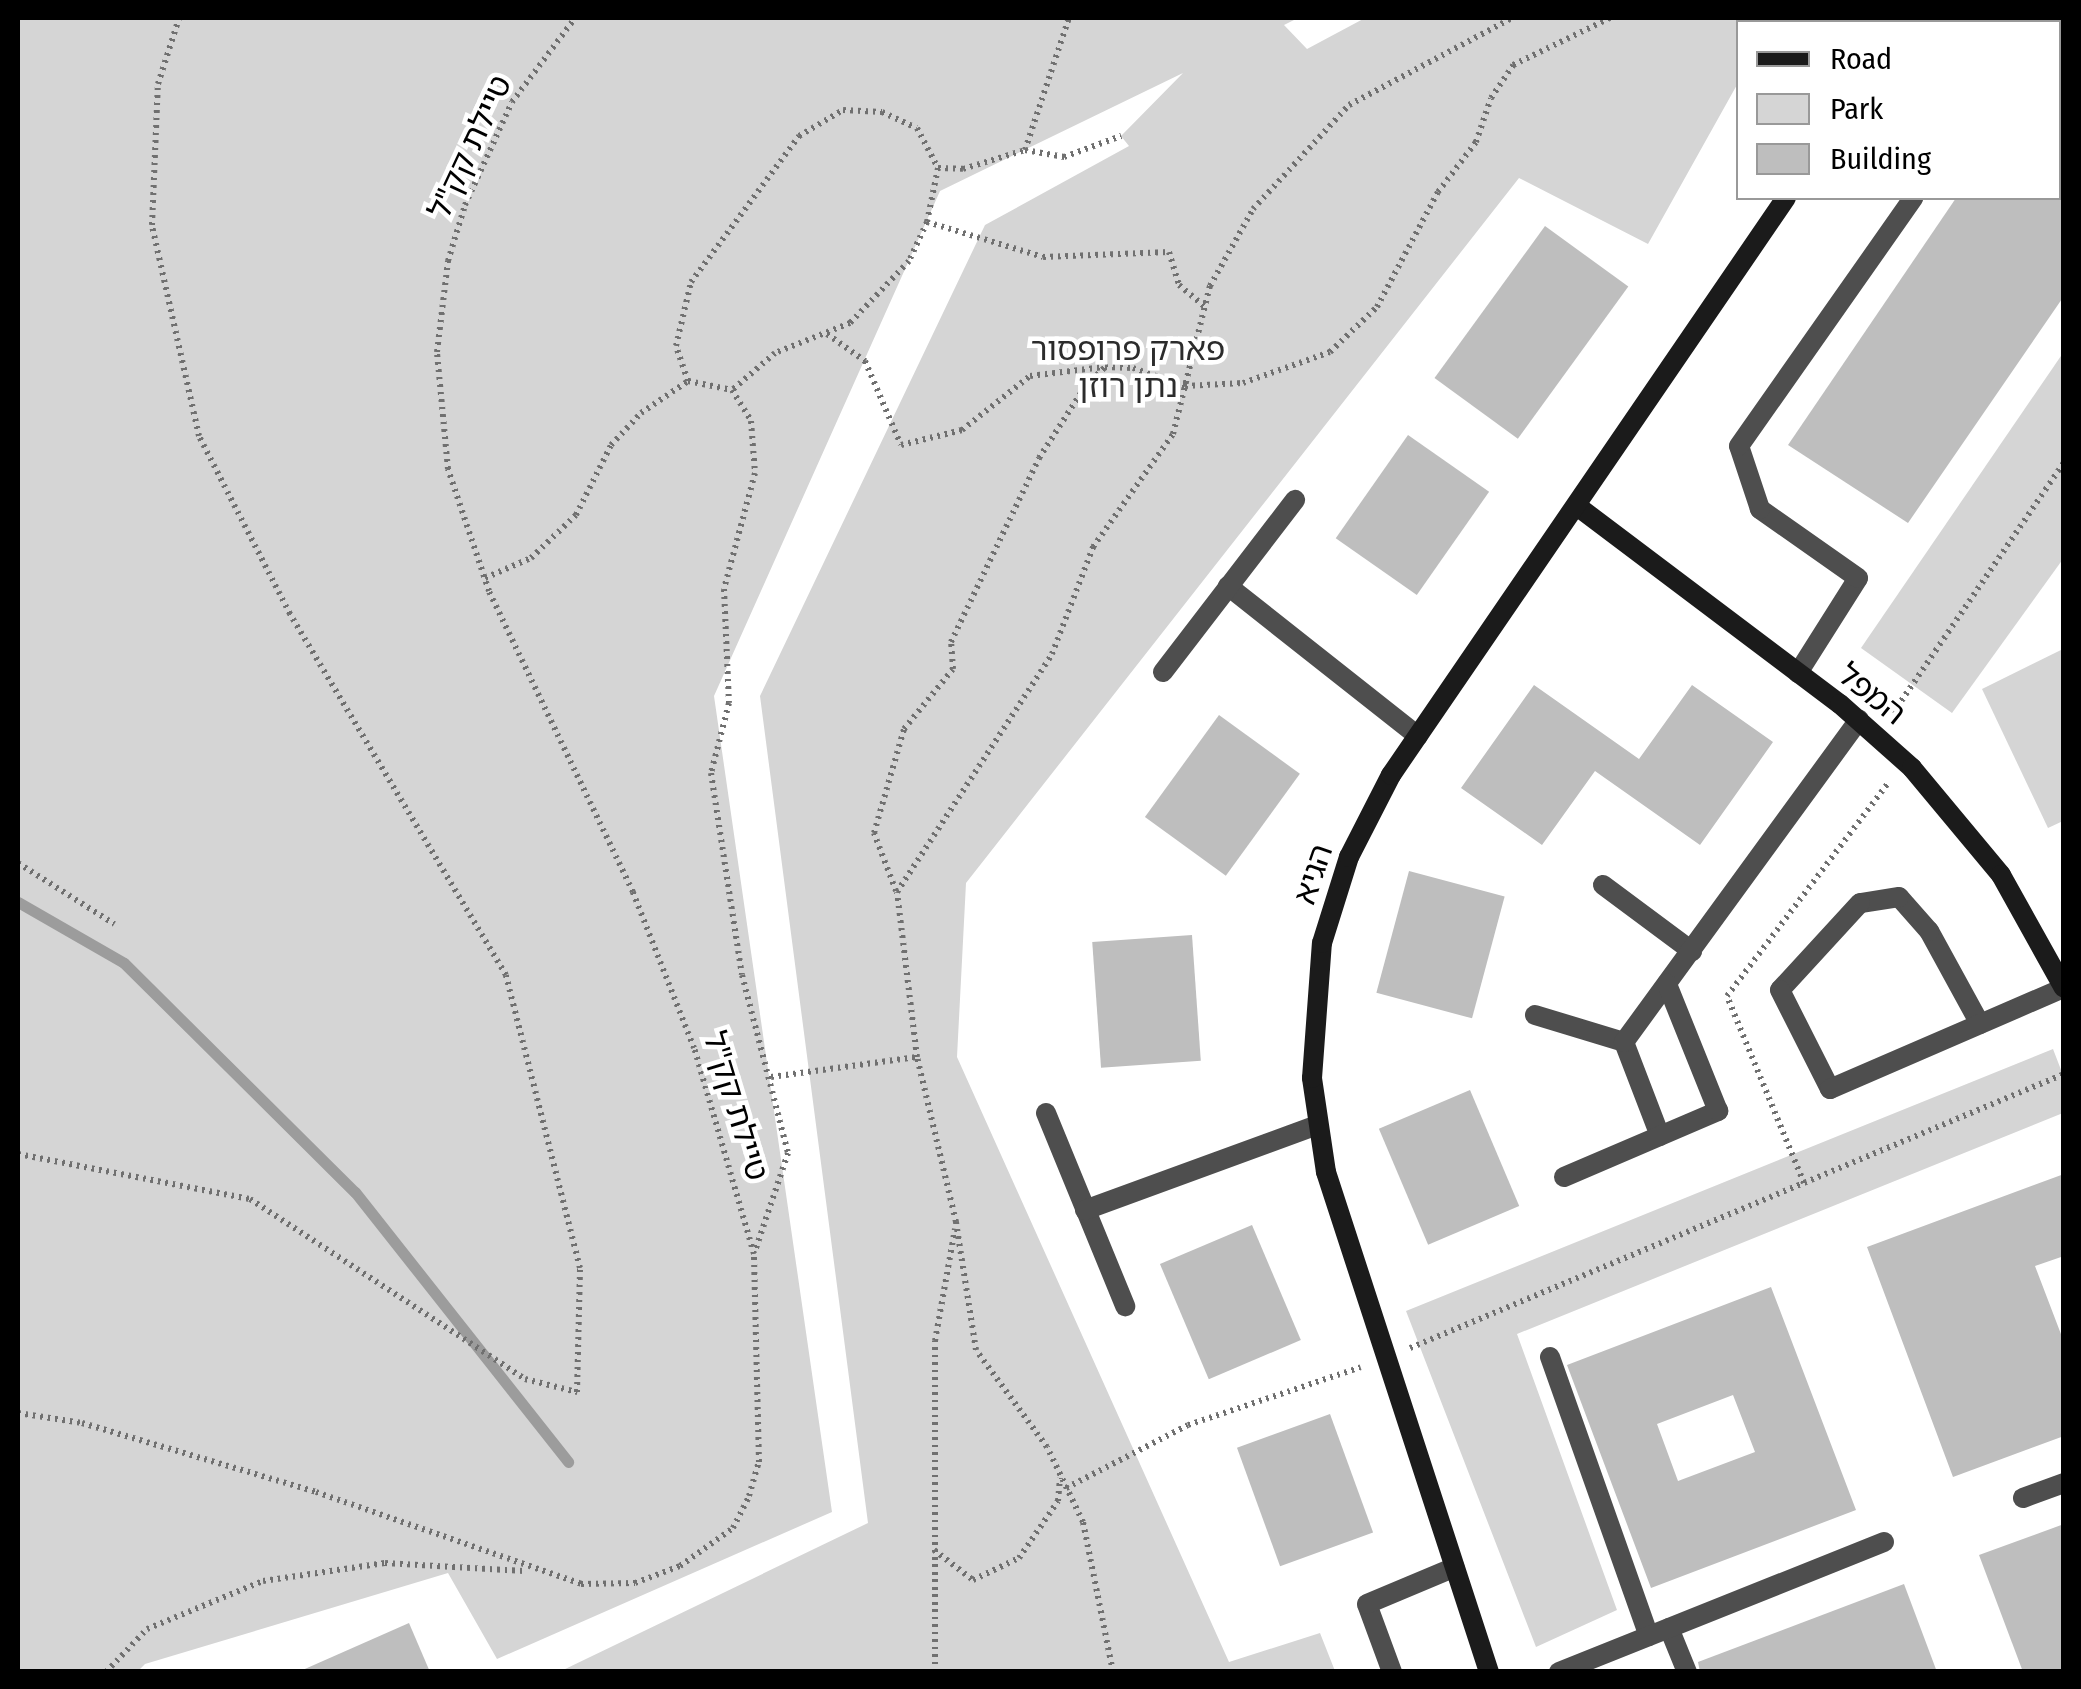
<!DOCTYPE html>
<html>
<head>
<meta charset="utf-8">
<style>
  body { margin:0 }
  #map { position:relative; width:2081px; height:1689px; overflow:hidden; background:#fff; font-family:"Fira Sans Condensed","Noto Sans Hebrew",sans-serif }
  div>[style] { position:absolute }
  .green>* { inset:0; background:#d5d5d5 }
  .stream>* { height:11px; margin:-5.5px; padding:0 5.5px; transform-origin:5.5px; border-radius:5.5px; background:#9c9c9c }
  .building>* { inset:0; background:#bebebe; transform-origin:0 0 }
  .path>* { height:6px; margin-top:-3px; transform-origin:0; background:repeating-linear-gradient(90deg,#707070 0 2.5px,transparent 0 7.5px) }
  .lane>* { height:20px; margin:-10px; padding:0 10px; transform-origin:10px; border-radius:10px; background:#4e4e4e }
  .secondary>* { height:20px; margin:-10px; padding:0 10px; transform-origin:10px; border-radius:10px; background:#1b1b1b }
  span { translate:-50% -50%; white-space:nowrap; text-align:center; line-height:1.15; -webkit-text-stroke:9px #fff; paint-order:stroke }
  .street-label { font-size:32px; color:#000 }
  .park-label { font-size:32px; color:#2c2c2c }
  .frame { position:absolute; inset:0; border:20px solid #000; pointer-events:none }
  .legend { position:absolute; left:1736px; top:20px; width:325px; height:180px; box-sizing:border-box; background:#fff; border:2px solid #999; margin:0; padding:12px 18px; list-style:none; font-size:30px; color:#000 }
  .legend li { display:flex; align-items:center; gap:20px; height:50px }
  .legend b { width:50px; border:2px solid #999 }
</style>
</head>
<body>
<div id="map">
  <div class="green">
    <div style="clip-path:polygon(18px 18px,1298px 18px,1284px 25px,1307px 49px,1365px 18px,1776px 18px,1738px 22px,1738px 83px,1648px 244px,1519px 178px,966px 883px,957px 1057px,1229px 1662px,1320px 1633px,1335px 1671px,561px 1671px,868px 1523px,760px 696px,985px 225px,1129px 146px,1121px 136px,1183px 73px,940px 191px,714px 696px,832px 1512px,497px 1659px,448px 1573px,145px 1664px,138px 1671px,18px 1671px)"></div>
    <div style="clip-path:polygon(2063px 353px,2063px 559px,1952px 713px,1861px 648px)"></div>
    <div style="clip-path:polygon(2063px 649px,2063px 821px,2048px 828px,1982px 689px)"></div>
    <div style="clip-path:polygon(2053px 1049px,2063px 1075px,2063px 1113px,1517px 1334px,1617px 1610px,1536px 1647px,1406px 1311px)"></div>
  </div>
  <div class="stream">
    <div style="left:18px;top:902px;width:122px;rotate:29.9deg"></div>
    <div style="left:124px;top:963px;width:325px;rotate:44.8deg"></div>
    <div style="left:355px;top:1192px;width:344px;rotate:51.7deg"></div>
  </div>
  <div class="building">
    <div style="clip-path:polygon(1956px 198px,2064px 198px,2064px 296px,1908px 523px,1788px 445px)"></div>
    <div style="left:1545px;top:226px;width:103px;height:188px;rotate:36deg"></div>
    <div style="left:1408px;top:435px;width:99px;height:126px;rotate:35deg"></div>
    <div style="clip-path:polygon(1534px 685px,1639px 759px,1692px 685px,1773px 742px,1700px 845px,1595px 771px,1542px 845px,1461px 788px)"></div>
    <div style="left:1219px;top:715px;width:100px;height:126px;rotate:36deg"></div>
    <div style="left:1409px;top:871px;width:99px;height:126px;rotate:15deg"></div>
    <div style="left:1192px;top:935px;width:126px;height:100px;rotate:86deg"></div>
    <div style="left:1470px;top:1090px;width:126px;height:99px;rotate:67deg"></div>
    <div style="clip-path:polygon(2064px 1174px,2064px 1256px,2035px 1266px,2064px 1342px,2064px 1436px,1953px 1477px,1867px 1247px)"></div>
    <div style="left:1252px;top:1225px;width:125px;height:100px;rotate:67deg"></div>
    <div style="clip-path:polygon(evenodd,1771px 1287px,1856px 1510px,1651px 1588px,1567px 1365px,1771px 1287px,1733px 1395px,1755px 1452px,1678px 1481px,1657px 1424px,1733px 1395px)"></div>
    <div style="left:1330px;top:1414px;width:126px;height:99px;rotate:70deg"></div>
    <div style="clip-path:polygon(2064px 1524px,2064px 1672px,2023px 1672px,1979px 1555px)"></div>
    <div style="clip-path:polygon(1904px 1584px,1937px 1672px,1700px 1672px,1698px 1662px)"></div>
    <div style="clip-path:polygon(409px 1623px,430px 1672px,298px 1672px)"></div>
  </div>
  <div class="path">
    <div style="left:1025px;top:150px;width:139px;rotate:-71.6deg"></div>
    <div style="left:938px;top:168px;width:25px;rotate:2deg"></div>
    <div style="left:963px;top:169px;width:65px;rotate:-17deg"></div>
    <div style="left:1025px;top:150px;width:40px;rotate:10deg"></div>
    <div style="left:1064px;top:157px;width:61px;rotate:-20.2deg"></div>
    <div style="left:2058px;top:171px;width:7px;rotate:34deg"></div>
    <div style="left:927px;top:222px;width:121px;rotate:16.8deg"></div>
    <div style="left:1043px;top:257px;width:126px;rotate:-2.3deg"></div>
    <div style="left:1169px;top:252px;width:34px;rotate:73deg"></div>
    <div style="left:1179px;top:285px;width:34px;rotate:40deg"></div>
    <div style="left:827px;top:334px;width:47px;rotate:35.4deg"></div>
    <div style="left:865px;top:361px;width:91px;rotate:66.8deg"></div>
    <div style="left:901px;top:445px;width:63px;rotate:-13.8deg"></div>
    <div style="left:962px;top:430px;width:87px;rotate:-38.5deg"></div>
    <div style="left:1030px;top:376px;width:74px;rotate:-7deg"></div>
    <div style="left:688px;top:381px;width:37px;rotate:-109deg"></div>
    <div style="left:676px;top:346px;width:66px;rotate:-76.8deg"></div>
    <div style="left:691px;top:282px;width:182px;rotate:-53.5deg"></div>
    <div style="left:799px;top:136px;width:51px;rotate:-30.6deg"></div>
    <div style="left:843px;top:110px;width:39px;rotate:3deg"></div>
    <div style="left:882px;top:112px;width:38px;rotate:25deg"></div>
    <div style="left:917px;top:128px;width:45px;rotate:62.3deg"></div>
    <div style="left:938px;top:168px;width:55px;rotate:101.5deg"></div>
    <div style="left:927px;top:222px;width:43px;rotate:114.8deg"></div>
    <div style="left:909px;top:261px;width:86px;rotate:133.6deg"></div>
    <div style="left:850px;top:323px;width:81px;rotate:158.2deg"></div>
    <div style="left:775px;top:353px;width:57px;rotate:139.3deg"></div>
    <div style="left:485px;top:578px;width:50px;rotate:-23.5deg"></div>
    <div style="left:531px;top:558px;width:62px;rotate:-43.7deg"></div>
    <div style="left:576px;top:515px;width:78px;rotate:-63.4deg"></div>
    <div style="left:611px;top:445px;width:44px;rotate:-46.8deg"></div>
    <div style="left:641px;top:413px;width:57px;rotate:-34.2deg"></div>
    <div style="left:688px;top:381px;width:45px;rotate:11.6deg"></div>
    <div style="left:732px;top:390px;width:36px;rotate:58deg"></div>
    <div style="left:751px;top:421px;width:52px;rotate:85.6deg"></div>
    <div style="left:755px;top:473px;width:120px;rotate:105deg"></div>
    <div style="left:724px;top:589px;width:114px;rotate:87.5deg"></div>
    <div style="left:729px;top:703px;width:72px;rotate:104.4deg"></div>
    <div style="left:711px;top:773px;width:204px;rotate:81.3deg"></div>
    <div style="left:742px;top:975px;width:184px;rotate:75.5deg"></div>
    <div style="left:788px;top:1153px;width:103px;rotate:108.6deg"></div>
    <div style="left:1893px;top:713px;width:304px;rotate:-55.7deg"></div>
    <div style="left:18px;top:863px;width:114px;rotate:32.4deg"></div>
    <div style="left:896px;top:891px;width:62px;rotate:-110.8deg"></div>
    <div style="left:874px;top:833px;width:108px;rotate:-73.9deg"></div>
    <div style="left:904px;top:729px;width:77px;rotate:-50.8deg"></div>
    <div style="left:953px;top:669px;width:27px;rotate:-94deg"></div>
    <div style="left:951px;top:642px;width:204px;rotate:-64.4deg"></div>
    <div style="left:1039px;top:458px;width:87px;rotate:-57.2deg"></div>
    <div style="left:1086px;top:385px;width:26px;rotate:-43deg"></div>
    <div style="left:1105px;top:367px;width:28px;rotate:2deg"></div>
    <div style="left:1133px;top:368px;width:55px;rotate:19.1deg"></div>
    <div style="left:1185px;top:386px;width:58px;rotate:-3deg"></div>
    <div style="left:1243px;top:383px;width:92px;rotate:-19.6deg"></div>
    <div style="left:1330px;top:352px;width:65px;rotate:-43.8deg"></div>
    <div style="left:1377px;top:307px;width:130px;rotate:-62.1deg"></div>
    <div style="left:1438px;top:192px;width:63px;rotate:-52.8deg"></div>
    <div style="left:1476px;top:142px;width:46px;rotate:-71.2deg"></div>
    <div style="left:1491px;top:98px;width:40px;rotate:-56deg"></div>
    <div style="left:1513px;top:65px;width:108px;rotate:-25.9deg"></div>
    <div style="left:771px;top:1077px;width:147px;rotate:-7.8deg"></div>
    <div style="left:18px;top:1154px;width:236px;rotate:11deg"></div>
    <div style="left:250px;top:1199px;width:329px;rotate:33.2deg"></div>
    <div style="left:525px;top:1379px;width:54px;rotate:14deg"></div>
    <div style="left:577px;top:1392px;width:124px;rotate:-88.6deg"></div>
    <div style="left:580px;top:1268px;width:302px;rotate:-104.2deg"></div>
    <div style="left:506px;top:975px;width:421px;rotate:-120.9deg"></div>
    <div style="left:290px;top:614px;width:200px;rotate:-117.1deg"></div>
    <div style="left:199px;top:436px;width:216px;rotate:-102.6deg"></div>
    <div style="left:152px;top:225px;width:141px;rotate:-87.6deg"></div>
    <div style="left:158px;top:84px;width:69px;rotate:-72.3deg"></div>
    <div style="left:1804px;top:1183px;width:202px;rotate:-112.4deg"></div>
    <div style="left:1727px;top:996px;width:268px;rotate:-52.9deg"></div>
    <div style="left:1410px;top:1348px;width:709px;rotate:-22.73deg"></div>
    <div style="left:18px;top:1413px;width:65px;rotate:8.9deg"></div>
    <div style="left:82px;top:1423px;width:244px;rotate:16.4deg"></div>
    <div style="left:316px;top:1492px;width:281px;rotate:19.1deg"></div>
    <div style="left:581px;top:1584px;width:54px;rotate:-1.1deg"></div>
    <div style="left:635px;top:1583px;width:48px;rotate:-20.7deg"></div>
    <div style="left:680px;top:1566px;width:65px;rotate:-35.6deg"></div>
    <div style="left:733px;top:1528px;width:36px;rotate:-63deg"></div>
    <div style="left:749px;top:1496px;width:35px;rotate:-74deg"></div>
    <div style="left:759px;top:1462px;width:208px;rotate:-91.4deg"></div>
    <div style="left:754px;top:1254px;width:215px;rotate:-106.2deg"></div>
    <div style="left:694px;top:1048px;width:168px;rotate:-111.4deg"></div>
    <div style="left:633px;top:892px;width:334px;rotate:-115.6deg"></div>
    <div style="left:489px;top:591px;width:129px;rotate:-108.6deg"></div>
    <div style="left:448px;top:469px;width:118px;rotate:-95.4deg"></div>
    <div style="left:437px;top:352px;width:92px;rotate:-83.1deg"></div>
    <div style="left:448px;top:261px;width:59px;rotate:-73.1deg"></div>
    <div style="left:465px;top:205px;width:113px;rotate:-65.5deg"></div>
    <div style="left:512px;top:102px;width:105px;rotate:-53.1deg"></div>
    <div style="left:1066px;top:1488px;width:137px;rotate:-27.3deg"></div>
    <div style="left:1188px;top:1425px;width:182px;rotate:-18.5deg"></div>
    <div style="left:934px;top:1550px;width:49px;rotate:37.6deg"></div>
    <div style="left:973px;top:1580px;width:51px;rotate:-25.6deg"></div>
    <div style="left:1019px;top:1558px;width:69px;rotate:-55.6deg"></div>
    <div style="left:1058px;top:1501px;width:23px;rotate:-85deg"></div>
    <div style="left:106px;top:1672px;width:59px;rotate:-46.4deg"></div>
    <div style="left:147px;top:1629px;width:126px;rotate:-22.5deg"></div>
    <div style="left:263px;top:1581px;width:123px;rotate:-8.4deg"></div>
    <div style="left:385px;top:1563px;width:139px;rotate:3.3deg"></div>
    <div style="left:935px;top:1672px;width:331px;rotate:-90deg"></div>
    <div style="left:935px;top:1341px;width:114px;rotate:-79.9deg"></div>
    <div style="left:1113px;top:1672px;width:153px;rotate:-101.3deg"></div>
    <div style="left:1083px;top:1522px;width:83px;rotate:-115.6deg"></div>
    <div style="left:1047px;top:1447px;width:120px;rotate:-126.2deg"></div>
    <div style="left:976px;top:1350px;width:130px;rotate:-98.9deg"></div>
    <div style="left:956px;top:1222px;width:170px;rotate:-103.3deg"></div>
    <div style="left:917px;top:1057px;width:166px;rotate:-96.9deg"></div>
    <div style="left:897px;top:892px;width:284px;rotate:-56.9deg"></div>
    <div style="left:1052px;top:654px;width:115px;rotate:-69deg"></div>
    <div style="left:1093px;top:547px;width:138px;rotate:-54.7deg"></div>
    <div style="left:1173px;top:434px;width:153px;rotate:-76deg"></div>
    <div style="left:1210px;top:286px;width:88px;rotate:-60.8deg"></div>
    <div style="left:1253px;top:209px;width:142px;rotate:-47.3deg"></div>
    <div style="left:1349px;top:105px;width:185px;rotate:-28.1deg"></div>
  </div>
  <div class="lane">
    <div style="left:2035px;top:22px;width:5px;rotate:-53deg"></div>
    <div style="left:1228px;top:586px;width:242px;rotate:38.3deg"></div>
    <div style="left:1163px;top:672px;width:217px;rotate:-52.5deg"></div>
    <div style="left:1798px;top:673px;width:112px;rotate:-57.7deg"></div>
    <div style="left:1858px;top:578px;width:120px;rotate:-144.9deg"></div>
    <div style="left:1760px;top:509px;width:66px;rotate:-108.4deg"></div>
    <div style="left:1739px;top:446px;width:303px;rotate:-54.9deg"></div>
    <div style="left:1603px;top:885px;width:111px;rotate:36.6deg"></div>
    <div style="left:1535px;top:1015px;width:93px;rotate:16.9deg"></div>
    <div style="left:1980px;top:1024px;width:106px;rotate:-118.7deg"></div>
    <div style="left:1929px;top:931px;width:45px;rotate:-131.4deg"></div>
    <div style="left:1899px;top:897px;width:39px;rotate:171deg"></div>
    <div style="left:1860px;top:903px;width:118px;rotate:132.6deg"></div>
    <div style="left:1780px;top:990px;width:111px;rotate:63.2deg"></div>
    <div style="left:1830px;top:1089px;width:254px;rotate:-23.4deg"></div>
    <div style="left:1046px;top:1113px;width:209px;rotate:67.7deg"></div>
    <div style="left:1660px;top:1136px;width:101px;rotate:-111deg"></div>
    <div style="left:1624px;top:1042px;width:399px;rotate:-53.9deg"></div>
    <div style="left:1564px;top:1177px;width:168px;rotate:-23.2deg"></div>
    <div style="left:1718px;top:1111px;width:137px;rotate:-111.9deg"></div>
    <div style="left:1085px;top:1210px;width:247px;rotate:-20.1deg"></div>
    <div style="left:1550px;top:1357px;width:296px;rotate:70.5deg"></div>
    <div style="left:2023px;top:1498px;width:44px;rotate:-20.1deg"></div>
    <div style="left:1669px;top:1628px;width:48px;rotate:67.8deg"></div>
    <div style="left:1392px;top:1672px;width:72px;rotate:-110.2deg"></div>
    <div style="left:1367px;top:1604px;width:95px;rotate:-22.8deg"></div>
    <div style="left:1559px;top:1672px;width:350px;rotate:-21.8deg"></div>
  </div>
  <div class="secondary">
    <div style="left:1904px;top:22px;width:5px;rotate:-53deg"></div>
    <div style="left:1577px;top:506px;width:329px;rotate:37deg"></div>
    <div style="left:1840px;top:704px;width:96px;rotate:41.6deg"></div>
    <div style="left:1912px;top:768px;width:139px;rotate:50.2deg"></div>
    <div style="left:2001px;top:875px;width:129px;rotate:60.9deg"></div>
    <div style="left:1489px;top:1672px;width:526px;rotate:-108.06deg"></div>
    <div style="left:1326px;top:1172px;width:95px;rotate:-98.5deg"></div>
    <div style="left:1312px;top:1078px;width:135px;rotate:-85.8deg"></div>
    <div style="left:1322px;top:943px;width:90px;rotate:-72.6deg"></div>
    <div style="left:1349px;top:857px;width:92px;rotate:-62.9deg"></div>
    <div style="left:1391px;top:775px;width:699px;rotate:-55.61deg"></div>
  </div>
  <div class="street-label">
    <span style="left:470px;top:147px;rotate:-65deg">טיילת קק"ל</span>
    <span style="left:1872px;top:694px;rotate:39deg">המפל</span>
    <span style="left:1313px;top:874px;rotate:-71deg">הגיא</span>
    <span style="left:736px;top:1106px;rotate:73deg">טיילת קק"ל</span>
  </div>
  <div class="park-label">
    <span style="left:1128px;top:368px">פארק פרופסור<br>נתן רוזן</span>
  </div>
  <div class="frame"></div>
  <ul class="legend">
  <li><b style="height:12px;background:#1b1b1b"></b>Road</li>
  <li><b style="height:28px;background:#d5d5d5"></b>Park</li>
  <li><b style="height:28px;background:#bebebe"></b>Building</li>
  </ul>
</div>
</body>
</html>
